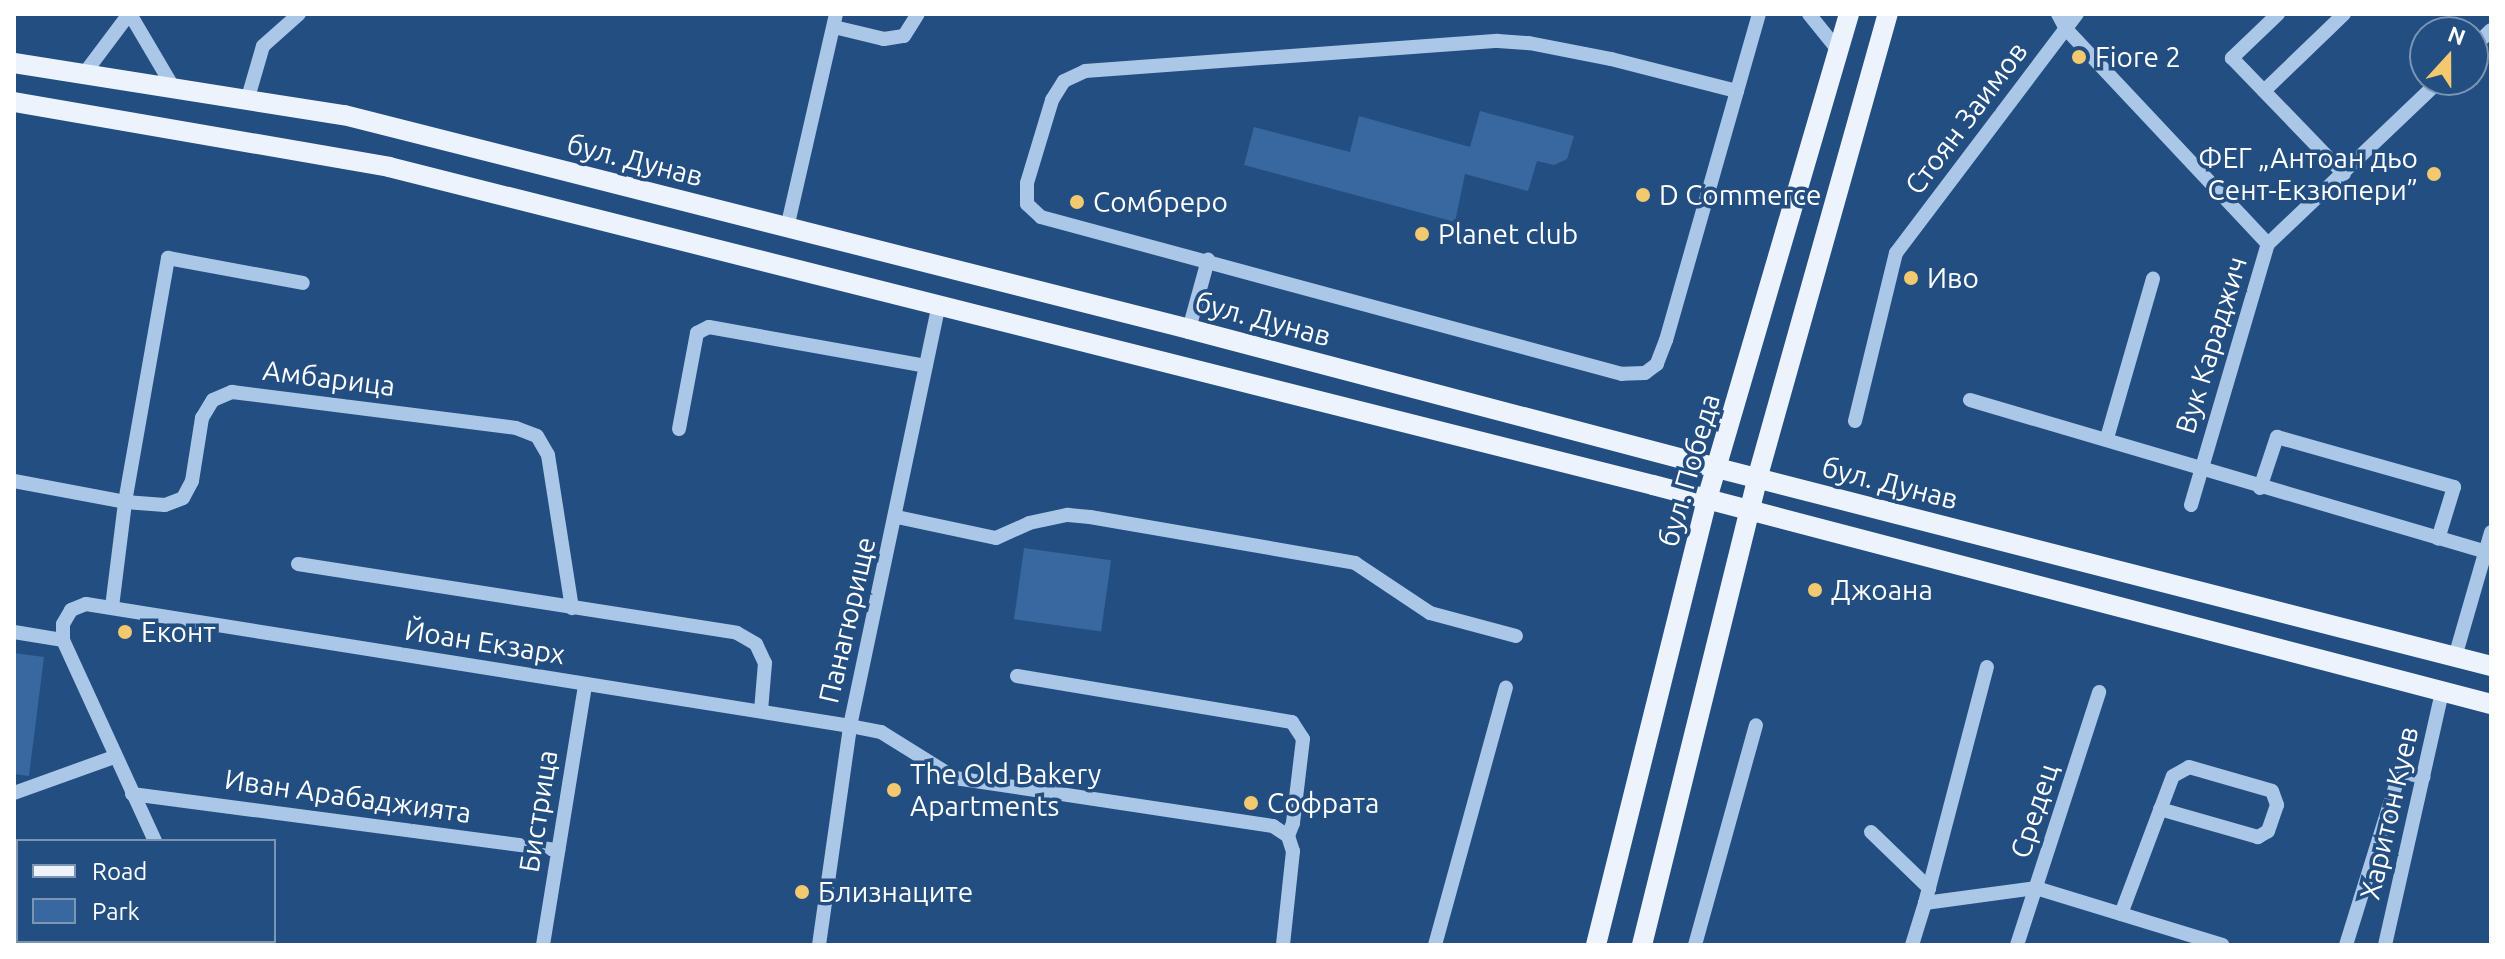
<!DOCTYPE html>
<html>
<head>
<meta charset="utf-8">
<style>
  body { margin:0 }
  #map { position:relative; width:2505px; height:959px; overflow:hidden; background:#234e81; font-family:Ubuntu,sans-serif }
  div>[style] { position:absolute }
  .green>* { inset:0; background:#38689f; transform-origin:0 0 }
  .minor>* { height:14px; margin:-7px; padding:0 7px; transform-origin:7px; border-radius:7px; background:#aac7e7 }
  .major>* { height:20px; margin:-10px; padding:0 10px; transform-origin:10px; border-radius:10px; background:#ecf3fd }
  .dots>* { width:22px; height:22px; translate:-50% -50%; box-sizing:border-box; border:4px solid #234e81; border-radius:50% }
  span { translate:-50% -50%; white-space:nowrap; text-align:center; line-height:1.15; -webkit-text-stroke:7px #234e81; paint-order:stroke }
  .poi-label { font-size:28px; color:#fff }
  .left { translate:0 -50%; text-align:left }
  .right { translate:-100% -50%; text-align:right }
  .street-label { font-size:28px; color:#fff }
  .frame { position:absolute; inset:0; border:16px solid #fff; pointer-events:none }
  .legend { position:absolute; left:16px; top:839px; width:260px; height:104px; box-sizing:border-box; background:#234e81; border:2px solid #7b95b3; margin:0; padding:10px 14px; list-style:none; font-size:24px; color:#fff }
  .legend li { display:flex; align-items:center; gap:16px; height:40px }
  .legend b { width:40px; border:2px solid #7b95b3 }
  .north { position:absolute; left:2409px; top:16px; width:80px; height:80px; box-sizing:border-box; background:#234e81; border:2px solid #7b95b3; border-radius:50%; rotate:21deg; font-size:22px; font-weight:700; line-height:32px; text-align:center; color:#fff }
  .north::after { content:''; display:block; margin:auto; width:28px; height:36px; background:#f2c96e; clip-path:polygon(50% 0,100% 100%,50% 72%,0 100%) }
</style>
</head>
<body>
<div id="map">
  <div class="green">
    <div style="clip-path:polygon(1480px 111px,1574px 136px,1567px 159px,1554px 165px,1537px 161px,1528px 191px,1465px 174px,1455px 222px,1244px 165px,1254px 127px,1350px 152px,1359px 116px,1470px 147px)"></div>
    <div style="left:1024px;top:548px;width:88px;height:72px;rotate:8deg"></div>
    <div style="clip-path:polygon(14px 653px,44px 657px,29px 776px,14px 774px)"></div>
  </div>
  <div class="minor">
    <div style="left:130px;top:14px;width:85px;rotate:59.5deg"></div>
    <div style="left:1809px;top:14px;width:46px;rotate:51.1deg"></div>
    <div style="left:2058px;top:14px;width:17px;rotate:62deg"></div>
    <div style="left:2066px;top:29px;width:295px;rotate:46.8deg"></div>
    <div style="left:2278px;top:14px;width:64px;rotate:136.3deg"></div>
    <div style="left:2232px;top:58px;width:161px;rotate:46deg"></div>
    <div style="left:834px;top:27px;width:51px;rotate:13.5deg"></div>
    <div style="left:884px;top:39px;width:20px;rotate:-9deg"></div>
    <div style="left:904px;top:36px;width:26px;rotate:-58deg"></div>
    <div style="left:1498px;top:41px;width:31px;rotate:4deg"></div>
    <div style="left:1529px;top:43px;width:84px;rotate:11deg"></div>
    <div style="left:1611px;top:59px;width:130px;rotate:14.3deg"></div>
    <div style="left:1737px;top:91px;width:259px;rotate:105.9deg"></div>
    <div style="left:1666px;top:340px;width:26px;rotate:111deg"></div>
    <div style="left:1657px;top:364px;width:15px;rotate:143deg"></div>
    <div style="left:1645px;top:373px;width:23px;rotate:178deg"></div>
    <div style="left:1622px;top:374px;width:602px;rotate:-164.88deg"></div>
    <div style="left:1041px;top:217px;width:19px;rotate:-137deg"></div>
    <div style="left:1027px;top:204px;width:21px;rotate:-90deg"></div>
    <div style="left:1027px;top:183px;width:87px;rotate:-73.2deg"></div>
    <div style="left:1052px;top:100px;width:22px;rotate:-58deg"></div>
    <div style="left:1064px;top:81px;width:23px;rotate:-25deg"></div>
    <div style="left:1085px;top:71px;width:414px;rotate:-4.2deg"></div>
    <div style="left:2473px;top:48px;width:25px;rotate:-45deg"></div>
    <div style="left:84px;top:74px;width:75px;rotate:-53.1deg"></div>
    <div style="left:1737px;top:91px;width:80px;rotate:-74.1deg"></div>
    <div style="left:2264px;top:91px;width:111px;rotate:-43.9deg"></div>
    <div style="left:247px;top:101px;width:57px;rotate:-73.8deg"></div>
    <div style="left:263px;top:46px;width:48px;rotate:-41.6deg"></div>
    <div style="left:787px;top:228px;width:220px;rotate:-77.1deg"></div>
    <div style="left:1189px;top:329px;width:72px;rotate:-74.6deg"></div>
    <div style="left:1970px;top:400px;width:535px;rotate:16.4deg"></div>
    <div style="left:1855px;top:421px;width:173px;rotate:-76.3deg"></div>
    <div style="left:1896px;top:253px;width:300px;rotate:-52.9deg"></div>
    <div style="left:679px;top:429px;width:98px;rotate:-79.4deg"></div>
    <div style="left:697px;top:333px;width:13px;rotate:-27deg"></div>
    <div style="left:709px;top:327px;width:220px;rotate:10.2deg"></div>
    <div style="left:2107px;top:438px;width:166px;rotate:-73.9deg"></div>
    <div style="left:14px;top:481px;width:113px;rotate:10.7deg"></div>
    <div style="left:125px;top:502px;width:40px;rotate:4.3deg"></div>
    <div style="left:165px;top:505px;width:19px;rotate:-21deg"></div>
    <div style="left:183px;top:498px;width:19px;rotate:-62deg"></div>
    <div style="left:192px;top:481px;width:64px;rotate:-81deg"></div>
    <div style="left:202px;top:418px;width:21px;rotate:-59deg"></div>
    <div style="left:213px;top:400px;width:21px;rotate:-23deg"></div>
    <div style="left:232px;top:392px;width:286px;rotate:7.2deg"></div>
    <div style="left:516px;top:428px;width:22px;rotate:21deg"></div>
    <div style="left:537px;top:436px;width:22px;rotate:60deg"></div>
    <div style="left:548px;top:455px;width:155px;rotate:81.1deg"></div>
    <div style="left:2260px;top:488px;width:54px;rotate:-71.6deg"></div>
    <div style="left:2277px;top:437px;width:184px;rotate:15.8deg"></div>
    <div style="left:2454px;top:487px;width:54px;rotate:107.1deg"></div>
    <div style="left:2191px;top:505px;width:272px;rotate:-73.6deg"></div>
    <div style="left:2268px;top:244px;width:238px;rotate:-43.6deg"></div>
    <div style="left:897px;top:517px;width:101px;rotate:12deg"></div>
    <div style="left:996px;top:538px;width:36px;rotate:-24deg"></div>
    <div style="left:1029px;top:523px;width:40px;rotate:-12deg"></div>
    <div style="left:1068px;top:515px;width:22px;rotate:5deg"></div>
    <div style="left:1090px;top:517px;width:269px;rotate:9.8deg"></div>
    <div style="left:1355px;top:563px;width:90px;rotate:33.7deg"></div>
    <div style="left:1430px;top:613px;width:89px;rotate:15deg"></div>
    <div style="left:298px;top:564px;width:444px;rotate:8.9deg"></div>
    <div style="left:737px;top:633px;width:22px;rotate:30deg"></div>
    <div style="left:756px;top:644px;width:21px;rotate:65deg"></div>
    <div style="left:765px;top:663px;width:48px;rotate:94.8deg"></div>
    <div style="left:112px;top:607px;width:106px;rotate:-82.9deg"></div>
    <div style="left:125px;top:502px;width:248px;rotate:-80deg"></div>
    <div style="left:168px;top:258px;width:137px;rotate:10.5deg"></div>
    <div style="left:14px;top:632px;width:50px;rotate:9.3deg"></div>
    <div style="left:2455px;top:657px;width:130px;rotate:-73.9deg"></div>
    <div style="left:1017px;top:676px;width:279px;rotate:9.5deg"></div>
    <div style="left:1292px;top:722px;width:20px;rotate:57deg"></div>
    <div style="left:1303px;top:739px;width:85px;rotate:96.8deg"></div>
    <div style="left:1293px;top:823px;width:14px;rotate:111deg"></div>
    <div style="left:14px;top:793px;width:106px;rotate:-19.8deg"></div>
    <div style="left:132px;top:794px;width:430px;rotate:7.5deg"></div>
    <div style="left:1871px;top:832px;width:81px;rotate:44deg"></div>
    <div style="left:155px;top:841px;width:221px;rotate:-114.6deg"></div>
    <div style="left:63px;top:640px;width:16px;rotate:-90deg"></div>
    <div style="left:63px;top:624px;width:16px;rotate:-60deg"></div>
    <div style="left:71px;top:610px;width:16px;rotate:-22deg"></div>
    <div style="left:86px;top:604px;width:774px;rotate:9.07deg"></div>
    <div style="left:850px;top:726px;width:32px;rotate:11deg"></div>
    <div style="left:881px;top:732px;width:87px;rotate:31.9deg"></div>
    <div style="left:955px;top:778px;width:322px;rotate:8.6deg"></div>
    <div style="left:1273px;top:826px;width:18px;rotate:34deg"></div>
    <div style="left:1288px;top:836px;width:16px;rotate:72deg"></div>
    <div style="left:1293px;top:851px;width:95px;rotate:96.1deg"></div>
    <div style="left:1925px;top:903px;width:244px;rotate:-75.3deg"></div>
    <div style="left:2121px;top:914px;width:147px;rotate:-69.4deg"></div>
    <div style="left:2173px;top:776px;width:18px;rotate:-29deg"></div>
    <div style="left:2189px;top:767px;width:86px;rotate:16.1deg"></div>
    <div style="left:2272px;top:791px;width:15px;rotate:70deg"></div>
    <div style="left:2277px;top:805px;width:28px;rotate:109deg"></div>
    <div style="left:2268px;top:831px;width:12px;rotate:149deg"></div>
    <div style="left:2258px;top:837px;width:102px;rotate:-164.1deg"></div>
    <div style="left:201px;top:941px;width:4px;rotate:63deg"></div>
    <div style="left:543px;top:945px;width:263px;rotate:-80.8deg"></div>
    <div style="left:819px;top:945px;width:221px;rotate:-81.9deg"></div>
    <div style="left:850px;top:726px;width:428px;rotate:-78.1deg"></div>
    <div style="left:1435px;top:945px;width:267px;rotate:-74.6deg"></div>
    <div style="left:1695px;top:945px;width:228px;rotate:-74.5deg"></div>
    <div style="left:1912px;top:945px;width:44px;rotate:-72.8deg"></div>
    <div style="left:1925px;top:903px;width:112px;rotate:-7.7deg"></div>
    <div style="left:2036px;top:888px;width:195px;rotate:17deg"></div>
    <div style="left:2017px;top:945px;width:266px;rotate:-72deg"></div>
    <div style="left:2346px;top:945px;width:181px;rotate:-72.7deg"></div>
    <div style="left:2400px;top:772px;width:24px;rotate:12deg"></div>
    <div style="left:2385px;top:945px;width:259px;rotate:-77.3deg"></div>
  </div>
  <div class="major">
    <div style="left:14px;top:63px;width:334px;rotate:9deg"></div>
    <div style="left:344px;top:115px;width:872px;rotate:14.21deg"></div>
    <div style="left:1189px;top:329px;width:546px;rotate:14.75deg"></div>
    <div style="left:1717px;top:468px;width:799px;rotate:14.35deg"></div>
    <div style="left:14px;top:102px;width:381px;rotate:9.8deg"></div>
    <div style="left:389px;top:167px;width:1303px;rotate:14.12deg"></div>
    <div style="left:1653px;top:485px;width:866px;rotate:14.65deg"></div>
    <div style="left:1596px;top:945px;width:460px;rotate:-76deg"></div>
    <div style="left:1707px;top:499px;width:505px;rotate:-73.68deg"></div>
    <div style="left:1642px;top:945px;width:480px;rotate:-76.1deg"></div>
    <div style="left:1757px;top:479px;width:483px;rotate:-74.3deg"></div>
  </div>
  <div class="dots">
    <div style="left:2079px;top:57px;background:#f2c96e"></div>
    <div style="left:2434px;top:174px;background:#f2c96e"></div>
    <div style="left:1643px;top:195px;background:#f2c96e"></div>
    <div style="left:1077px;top:202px;background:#f2c96e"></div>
    <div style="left:1422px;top:234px;background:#f2c96e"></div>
    <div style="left:1911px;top:278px;background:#f2c96e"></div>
    <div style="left:1815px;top:590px;background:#f2c96e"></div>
    <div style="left:125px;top:632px;background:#f2c96e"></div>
    <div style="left:894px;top:790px;background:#f2c96e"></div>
    <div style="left:1251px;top:803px;background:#f2c96e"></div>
    <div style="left:802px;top:892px;background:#f2c96e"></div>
  </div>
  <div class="poi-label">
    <span class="left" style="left:2095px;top:57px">Fiore 2</span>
    <span class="right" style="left:2418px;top:174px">ФЕГ „Антоан дьо<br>Сент-Екзюпери”</span>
    <span class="left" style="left:1659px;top:195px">D Commerce</span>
    <span class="left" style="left:1093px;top:202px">Сомбреро</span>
    <span class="left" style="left:1438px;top:234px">Planet club</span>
    <span class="left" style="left:1927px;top:278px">Иво</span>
    <span class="left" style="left:1831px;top:590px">Джоана</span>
    <span class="left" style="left:141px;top:632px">Еконт</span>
    <span class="left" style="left:910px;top:790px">The Old Bakery<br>Apartments</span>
    <span class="left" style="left:1267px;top:803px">Софрата</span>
    <span class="left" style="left:818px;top:892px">Близнаците</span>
  </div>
  <div class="street-label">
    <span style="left:1966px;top:118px;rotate:-53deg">Стоян Заимов</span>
    <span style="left:635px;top:160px;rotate:14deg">бул. Дунав</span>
    <span style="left:1263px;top:319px;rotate:15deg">бул. Дунав</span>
    <span style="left:2211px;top:345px;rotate:-73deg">Вук Караджич</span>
    <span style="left:329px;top:378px;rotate:7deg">Амбарица</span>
    <span style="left:1689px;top:470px;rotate:-74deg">бул. Победа</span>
    <span style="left:1890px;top:483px;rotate:14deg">бул. Дунав</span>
    <span style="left:847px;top:620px;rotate:-77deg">Панагюрище</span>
    <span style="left:485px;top:642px;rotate:9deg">Йоан Екзарх</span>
    <span style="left:348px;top:796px;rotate:8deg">Иван Арабаджията</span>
    <span style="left:538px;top:811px;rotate:-81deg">Бистрица</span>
    <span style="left:2034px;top:811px;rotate:-72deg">Средец</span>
    <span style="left:2389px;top:813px;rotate:-77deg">Харитон Куев</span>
  </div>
  <div class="frame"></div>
  <ul class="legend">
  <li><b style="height:10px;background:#ecf3fd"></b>Road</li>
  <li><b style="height:22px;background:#38689f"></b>Park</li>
  </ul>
  <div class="north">N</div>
</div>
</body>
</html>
